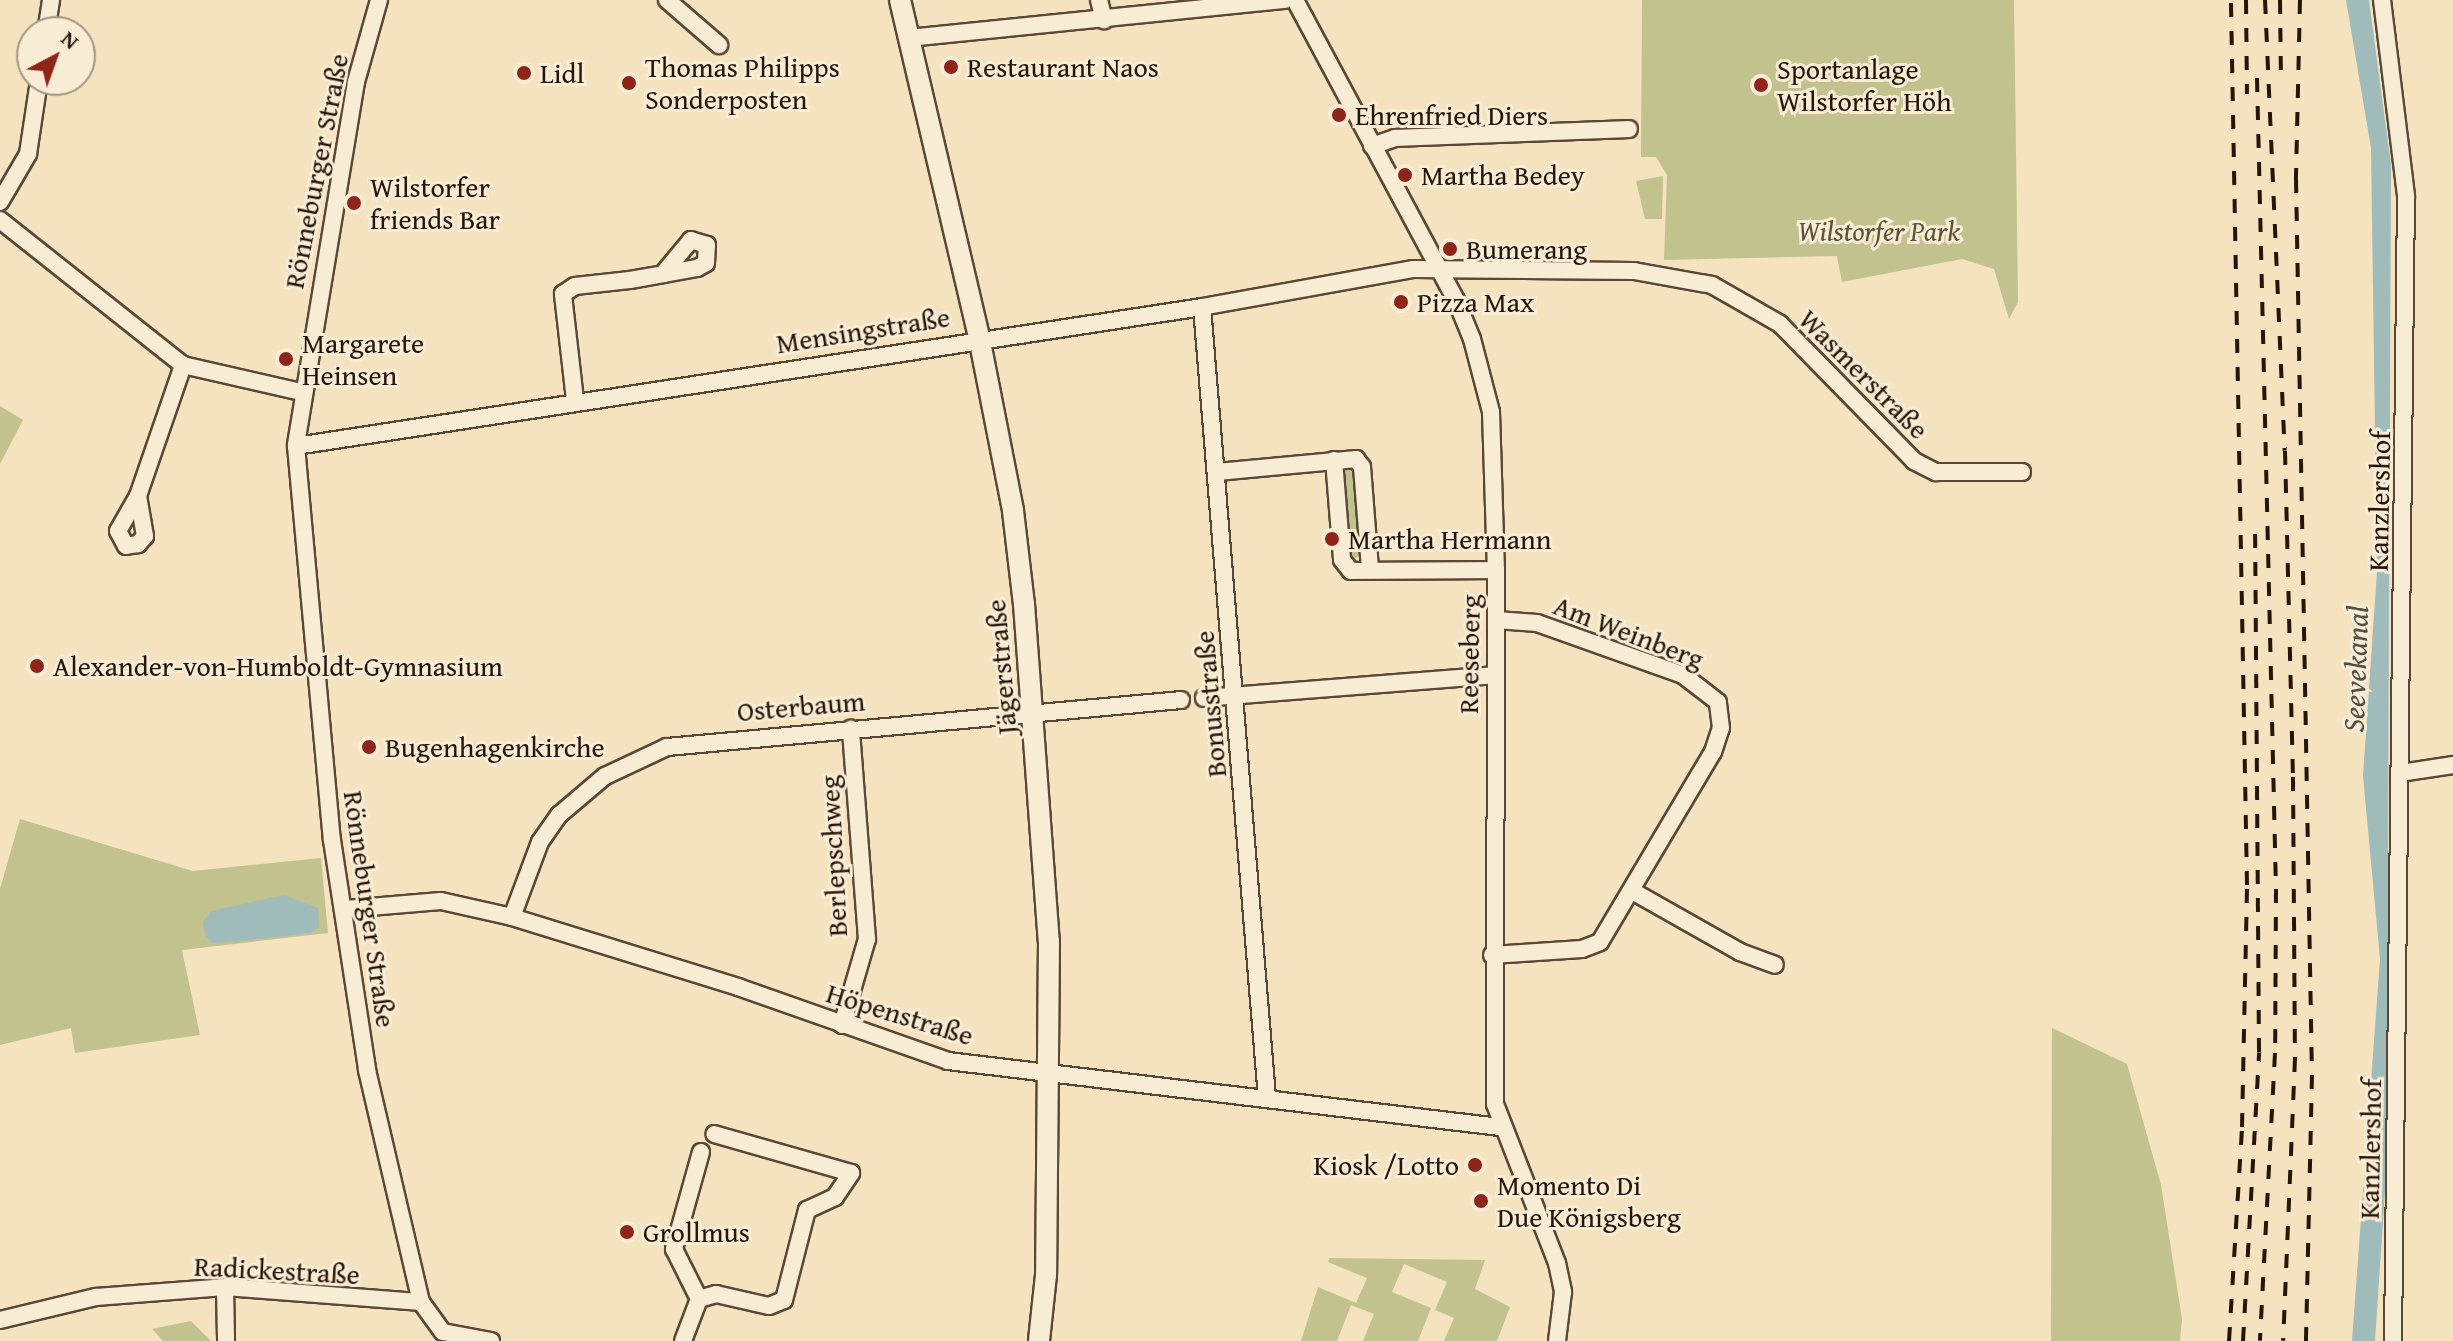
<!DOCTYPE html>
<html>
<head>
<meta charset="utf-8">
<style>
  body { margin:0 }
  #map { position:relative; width:2453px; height:1341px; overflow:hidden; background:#f5e2be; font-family:"Gentium Book Plus",serif }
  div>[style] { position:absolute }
  .green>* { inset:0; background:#c1c28e; transform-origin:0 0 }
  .water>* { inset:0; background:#9fbcba }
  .roads { filter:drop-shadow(2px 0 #5a4837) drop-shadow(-2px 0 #5a4837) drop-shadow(0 2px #5a4837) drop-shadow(0 -2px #5a4837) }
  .minor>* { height:16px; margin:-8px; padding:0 8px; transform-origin:8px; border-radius:8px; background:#f8ecd5 }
  .tertiary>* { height:20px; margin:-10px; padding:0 10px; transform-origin:10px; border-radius:10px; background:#f8ecd5 }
  .rail>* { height:4px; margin-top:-2px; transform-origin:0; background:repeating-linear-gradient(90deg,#27150a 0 14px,transparent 0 28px) }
  .dots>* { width:22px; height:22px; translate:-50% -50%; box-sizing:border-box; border:4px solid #f8ecd5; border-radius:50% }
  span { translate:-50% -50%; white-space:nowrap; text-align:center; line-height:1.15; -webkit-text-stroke:6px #f8ecd5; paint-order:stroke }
  .poi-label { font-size:28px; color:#27150a }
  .left { translate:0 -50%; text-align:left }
  .right { translate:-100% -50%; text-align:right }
  .street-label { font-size:28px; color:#27150a }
  .park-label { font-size:28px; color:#5d5238; font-style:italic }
  .water-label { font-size:30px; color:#514f48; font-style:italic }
  .north { position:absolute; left:16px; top:16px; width:80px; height:80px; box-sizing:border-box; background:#f8ecd5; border:2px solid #a49684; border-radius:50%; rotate:41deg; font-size:22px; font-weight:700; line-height:32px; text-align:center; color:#27150a }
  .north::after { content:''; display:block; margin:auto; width:28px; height:36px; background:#8f2418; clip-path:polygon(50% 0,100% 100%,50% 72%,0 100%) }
</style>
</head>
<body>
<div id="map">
  <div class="green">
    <div style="clip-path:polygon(1642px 0,2014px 0,2018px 302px,2009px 319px,1994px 269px,1962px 259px,1842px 282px,1837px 256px,1664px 260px,1667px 175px,1656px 157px,1641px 157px)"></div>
    <div style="clip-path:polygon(1663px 176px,1662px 219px,1645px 219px,1636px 181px)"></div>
    <div style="clip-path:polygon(0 406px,23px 420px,0 464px)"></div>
    <div style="left:1358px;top:466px;width:91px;height:20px;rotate:86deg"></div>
    <div style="clip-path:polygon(20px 819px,193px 871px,321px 858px,328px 933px,182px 950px,200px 1035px,75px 1053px,71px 1028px,0 1045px,0 889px)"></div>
    <div style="clip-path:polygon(2052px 1028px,2127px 1064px,2161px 1185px,2182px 1319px,2180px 1341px,2051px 1341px)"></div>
    <div style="clip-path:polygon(1330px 1258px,1485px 1260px,1475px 1289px,1510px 1307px,1497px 1341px,1444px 1341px,1454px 1318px,1435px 1310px,1447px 1282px,1404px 1264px,1392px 1292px,1431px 1308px,1418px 1341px,1363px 1341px,1374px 1314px,1351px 1305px,1337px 1341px,1301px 1341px,1318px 1287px,1356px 1303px,1367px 1278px,1328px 1262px)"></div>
    <div style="clip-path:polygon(191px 1321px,211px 1341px,163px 1341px,152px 1329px)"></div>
  </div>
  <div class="water">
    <div style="clip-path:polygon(2346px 0,2369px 0,2391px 165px,2388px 862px,2395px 1041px,2375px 1341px,2352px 1341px,2380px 959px,2363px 776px,2377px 572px,2371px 148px)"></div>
    <div style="clip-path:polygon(284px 895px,318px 908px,319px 927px,310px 933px,230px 942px,213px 943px,206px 937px,203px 922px,211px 911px)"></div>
  </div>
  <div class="roads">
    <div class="minor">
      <div style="left:379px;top:0;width:85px;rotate:105.7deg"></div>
      <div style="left:356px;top:82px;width:369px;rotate:99.4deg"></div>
      <div style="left:296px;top:446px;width:396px;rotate:84.8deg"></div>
      <div style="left:332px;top:840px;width:233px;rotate:81.3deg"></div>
      <div style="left:367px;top:1070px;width:238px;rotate:76.9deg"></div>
      <div style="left:667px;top:0;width:69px;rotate:40.9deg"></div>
      <div style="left:1099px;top:0;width:21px;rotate:76deg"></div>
      <div style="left:1295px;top:0;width:340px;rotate:61.8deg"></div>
      <div style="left:1456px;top:300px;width:42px;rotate:67.7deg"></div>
      <div style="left:1472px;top:339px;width:75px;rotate:75.4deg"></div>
      <div style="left:1491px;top:412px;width:158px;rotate:88.2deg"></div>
      <div style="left:1496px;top:570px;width:534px;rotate:90.11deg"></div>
      <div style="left:1495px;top:1104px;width:171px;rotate:68.7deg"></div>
      <div style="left:1557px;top:1263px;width:30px;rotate:78deg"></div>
      <div style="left:1563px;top:1292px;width:49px;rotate:97deg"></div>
      <div style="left:2382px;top:0;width:197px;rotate:83deg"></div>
      <div style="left:2406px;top:196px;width:1145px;rotate:90.65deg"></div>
      <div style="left:46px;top:32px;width:32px;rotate:-81deg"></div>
      <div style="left:909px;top:38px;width:378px;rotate:-5.8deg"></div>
      <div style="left:1372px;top:146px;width:24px;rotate:-19deg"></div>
      <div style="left:1395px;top:138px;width:234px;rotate:-2.2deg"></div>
      <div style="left:0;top:202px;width:56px;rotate:-59.7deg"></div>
      <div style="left:28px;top:154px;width:75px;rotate:-81.5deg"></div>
      <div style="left:0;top:220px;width:233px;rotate:38.4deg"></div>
      <div style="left:183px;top:365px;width:121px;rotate:12.9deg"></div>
      <div style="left:1202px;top:307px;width:794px;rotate:85.3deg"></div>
      <div style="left:575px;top:400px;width:107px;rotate:-96.5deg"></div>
      <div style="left:563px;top:294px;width:14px;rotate:-34deg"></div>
      <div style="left:575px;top:286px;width:55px;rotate:-6.2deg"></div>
      <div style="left:630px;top:280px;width:34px;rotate:-10deg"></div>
      <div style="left:663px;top:274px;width:35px;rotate:-10deg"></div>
      <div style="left:697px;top:268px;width:10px;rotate:-29deg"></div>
      <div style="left:706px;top:263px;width:18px;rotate:-87deg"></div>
      <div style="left:707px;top:245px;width:17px;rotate:-163deg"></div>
      <div style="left:691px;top:240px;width:44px;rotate:129.5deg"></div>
      <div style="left:296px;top:446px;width:917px;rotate:-8.72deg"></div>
      <div style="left:1202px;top:307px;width:215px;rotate:-10.2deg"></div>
      <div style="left:1414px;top:269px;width:220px;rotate:0.5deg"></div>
      <div style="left:1634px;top:271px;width:79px;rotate:10.2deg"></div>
      <div style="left:1712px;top:285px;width:78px;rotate:29.8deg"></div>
      <div style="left:1780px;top:324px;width:192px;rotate:45.6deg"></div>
      <div style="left:1914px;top:461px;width:25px;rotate:27deg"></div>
      <div style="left:1936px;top:472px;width:86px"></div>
      <div style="left:1334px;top:460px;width:100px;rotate:85.4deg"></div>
      <div style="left:1342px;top:560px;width:14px;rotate:51deg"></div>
      <div style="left:1351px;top:571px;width:145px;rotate:-0.4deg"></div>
      <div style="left:1217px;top:472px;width:140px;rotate:-5.3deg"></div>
      <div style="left:1356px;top:459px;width:10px;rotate:53deg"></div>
      <div style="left:1362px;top:467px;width:102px;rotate:85.5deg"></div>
      <div style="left:138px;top:496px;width:41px;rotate:80.1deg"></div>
      <div style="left:145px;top:536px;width:11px;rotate:131deg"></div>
      <div style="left:138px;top:544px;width:12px;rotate:171deg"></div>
      <div style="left:126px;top:546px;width:17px;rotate:-118deg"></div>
      <div style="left:118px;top:531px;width:40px;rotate:-60.3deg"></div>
      <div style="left:138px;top:496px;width:139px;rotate:-71deg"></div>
      <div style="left:1204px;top:698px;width:292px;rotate:-4.5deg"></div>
      <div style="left:2401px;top:773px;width:53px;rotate:-8.7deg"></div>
      <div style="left:1634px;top:892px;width:122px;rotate:29.5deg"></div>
      <div style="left:1740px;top:952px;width:37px;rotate:20deg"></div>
      <div style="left:346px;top:909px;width:95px;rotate:-4.8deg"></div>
      <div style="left:441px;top:901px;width:73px;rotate:12.7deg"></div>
      <div style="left:512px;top:917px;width:237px;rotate:17.2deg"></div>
      <div style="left:738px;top:987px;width:223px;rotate:19.4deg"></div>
      <div style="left:948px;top:1061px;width:556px;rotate:6.82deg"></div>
      <div style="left:512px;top:917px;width:80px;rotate:-69.5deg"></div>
      <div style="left:540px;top:842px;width:33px;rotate:-55deg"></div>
      <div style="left:559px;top:815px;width:60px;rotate:-40.3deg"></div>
      <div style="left:605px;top:776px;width:68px;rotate:-25.1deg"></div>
      <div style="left:667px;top:747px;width:516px;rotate:-5.22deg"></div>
      <div style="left:1492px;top:955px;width:90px;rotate:-3.8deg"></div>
      <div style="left:1582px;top:949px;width:19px;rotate:-21deg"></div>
      <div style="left:1600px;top:942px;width:221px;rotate:-59.3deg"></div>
      <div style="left:1713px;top:752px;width:25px;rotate:-72deg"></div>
      <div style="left:1721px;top:728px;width:26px;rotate:-97deg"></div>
      <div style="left:1718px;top:702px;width:44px;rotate:-142.4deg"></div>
      <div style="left:1683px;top:675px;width:155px;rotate:-160.4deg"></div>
      <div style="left:1537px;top:623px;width:41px;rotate:-175.8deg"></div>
      <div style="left:842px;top:1025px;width:90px;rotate:-73.8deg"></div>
      <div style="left:867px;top:939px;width:211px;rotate:-94.4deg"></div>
      <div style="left:701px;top:1152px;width:101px;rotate:105.6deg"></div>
      <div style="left:674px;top:1249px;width:56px;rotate:63.4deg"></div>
      <div style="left:699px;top:1299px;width:18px;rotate:-16deg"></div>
      <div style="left:716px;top:1294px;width:54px;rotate:12.8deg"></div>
      <div style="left:769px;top:1306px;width:16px;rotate:-22deg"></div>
      <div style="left:784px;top:1300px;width:93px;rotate:-75.7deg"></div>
      <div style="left:807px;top:1210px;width:31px;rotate:-25deg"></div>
      <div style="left:835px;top:1197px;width:29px;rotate:-56deg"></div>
      <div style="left:851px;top:1173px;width:142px;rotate:-164.1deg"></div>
      <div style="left:225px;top:1287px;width:54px;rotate:88.9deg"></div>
      <div style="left:0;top:1320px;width:99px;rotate:-13.5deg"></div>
      <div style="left:96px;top:1297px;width:129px;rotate:-4.4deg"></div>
      <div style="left:225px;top:1287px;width:197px;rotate:4.4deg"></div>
      <div style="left:421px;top:1302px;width:37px;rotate:54deg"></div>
      <div style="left:443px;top:1332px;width:49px;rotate:10.6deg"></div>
      <div style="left:683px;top:1341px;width:45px;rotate:-69.1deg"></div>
    </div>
    <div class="tertiary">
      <div style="left:900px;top:0;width:346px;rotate:76.8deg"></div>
      <div style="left:979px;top:337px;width:177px;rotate:78.9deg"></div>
      <div style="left:1013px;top:511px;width:94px;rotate:83.3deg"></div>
      <div style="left:1024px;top:604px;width:338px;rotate:85.8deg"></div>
      <div style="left:1049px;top:941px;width:334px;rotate:90.5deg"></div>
      <div style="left:1046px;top:1275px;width:66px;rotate:96.1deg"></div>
    </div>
  </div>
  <div class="rail">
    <div style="left:2246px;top:0;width:94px;rotate:89.4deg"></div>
    <div style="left:2265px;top:0;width:451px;rotate:87.5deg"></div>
    <div style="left:2285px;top:451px;width:326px;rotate:88.6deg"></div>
    <div style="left:2293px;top:777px;width:281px;rotate:89.6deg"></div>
    <div style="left:2295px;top:1058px;width:283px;rotate:92.4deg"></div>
    <div style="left:2280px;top:0;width:83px;rotate:89.3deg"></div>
    <div style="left:2300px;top:0;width:179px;rotate:91.3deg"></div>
    <div style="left:2296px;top:179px;width:896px;rotate:88.98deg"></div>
    <div style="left:2312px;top:1075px;width:266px;rotate:91.3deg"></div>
    <div style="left:2257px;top:78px;width:811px;rotate:88.66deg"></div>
    <div style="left:2276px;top:889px;width:164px;rotate:90.3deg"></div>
    <div style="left:2275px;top:1053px;width:288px;rotate:93deg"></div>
    <div style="left:2229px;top:1341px;width:214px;rotate:-86.5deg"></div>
    <div style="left:2242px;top:1127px;width:242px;rotate:-88.8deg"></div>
    <div style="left:2247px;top:885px;width:885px;rotate:-91.04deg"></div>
    <div style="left:2243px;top:1341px;width:289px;rotate:-86.8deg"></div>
    <div style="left:2259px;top:1052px;width:530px;rotate:-90.43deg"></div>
  </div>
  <div class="dots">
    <div style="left:951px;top:67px;background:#8f2418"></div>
    <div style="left:524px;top:73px;background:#8f2418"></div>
    <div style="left:629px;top:83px;background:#8f2418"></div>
    <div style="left:1761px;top:85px;background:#8f2418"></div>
    <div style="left:1339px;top:115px;background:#8f2418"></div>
    <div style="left:1405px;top:175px;background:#8f2418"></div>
    <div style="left:354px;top:203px;background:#8f2418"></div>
    <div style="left:1450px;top:249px;background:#8f2418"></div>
    <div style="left:1401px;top:302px;background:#8f2418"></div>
    <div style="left:286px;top:359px;background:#8f2418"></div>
    <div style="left:1332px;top:539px;background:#8f2418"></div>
    <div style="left:37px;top:666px;background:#8f2418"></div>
    <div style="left:369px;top:747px;background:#8f2418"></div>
    <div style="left:1475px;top:1165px;background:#8f2418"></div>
    <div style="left:1481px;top:1201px;background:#8f2418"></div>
    <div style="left:627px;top:1232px;background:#8f2418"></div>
  </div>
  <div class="poi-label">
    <span class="left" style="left:645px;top:83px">Thomas Philipps<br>Sonderposten</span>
    <span class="left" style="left:967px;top:67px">Restaurant Naos</span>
    <span class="left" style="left:1777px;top:85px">Sportanlage<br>Wilstorfer Höh</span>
    <span class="left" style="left:540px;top:73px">Lidl</span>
    <span class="left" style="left:1355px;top:115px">Ehrenfried Diers</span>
    <span class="left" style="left:1421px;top:175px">Martha Bedey</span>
    <span class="left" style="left:370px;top:203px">Wilstorfer<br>friends Bar</span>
    <span class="left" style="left:1466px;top:249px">Bumerang</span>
    <span class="left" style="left:1417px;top:302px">Pizza Max</span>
    <span class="left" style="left:302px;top:359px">Margarete<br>Heinsen</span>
    <span class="left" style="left:1348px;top:539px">Martha Hermann</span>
    <span class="left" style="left:53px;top:666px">Alexander-von-Humboldt-Gymnasium</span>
    <span class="left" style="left:385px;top:747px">Bugenhagenkirche</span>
    <span class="right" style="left:1459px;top:1165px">Kiosk /Lotto</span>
    <span class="left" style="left:1497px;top:1201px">Momento Di<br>Due Königsberg</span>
    <span class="left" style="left:643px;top:1232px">Grollmus</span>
  </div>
  <div class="street-label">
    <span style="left:316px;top:171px;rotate:-79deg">Rönneburger Straße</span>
    <span style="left:863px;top:330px;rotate:-9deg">Mensingstraße</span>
    <span style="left:1864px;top:374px;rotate:45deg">Wasmerstraße</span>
    <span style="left:2379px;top:501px;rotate:-89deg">Kanzlershof</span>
    <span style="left:1629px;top:632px;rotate:21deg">Am Weinberg</span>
    <span style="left:1469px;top:654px;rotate:-89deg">Reeseberg</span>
    <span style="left:1001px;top:667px;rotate:-95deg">Jägerstraße</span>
    <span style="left:1210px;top:704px;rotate:-95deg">Bonusstraße</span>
    <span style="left:801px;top:706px;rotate:-5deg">Osterbaum</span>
    <span style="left:833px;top:856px;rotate:-93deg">Berlepschweg</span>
    <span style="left:370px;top:909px;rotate:82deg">Rönneburger Straße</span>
    <span style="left:900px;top:1014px;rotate:17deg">Höpenstraße</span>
    <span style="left:2370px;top:1149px;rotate:-89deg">Kanzlershof</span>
    <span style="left:277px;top:1270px;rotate:3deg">Radickestraße</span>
  </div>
  <div class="park-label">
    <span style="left:1879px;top:231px">Wilstorfer Park</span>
  </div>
  <div class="water-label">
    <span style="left:2355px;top:669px;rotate:-88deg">Seevekanal</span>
  </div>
  <div class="north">N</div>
</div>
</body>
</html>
